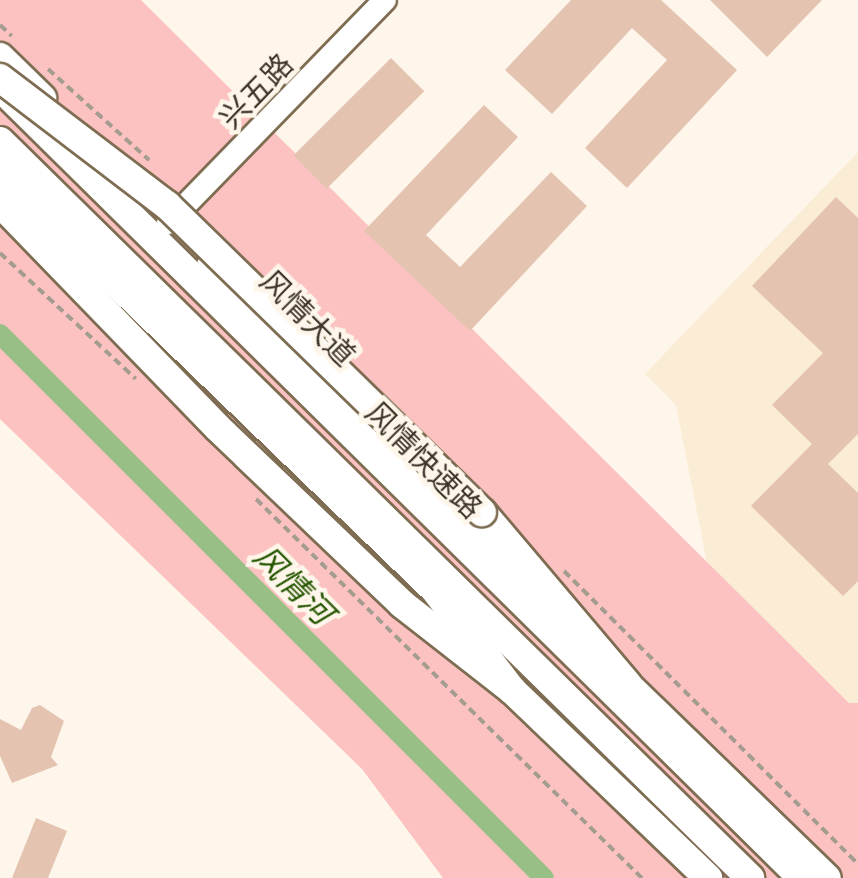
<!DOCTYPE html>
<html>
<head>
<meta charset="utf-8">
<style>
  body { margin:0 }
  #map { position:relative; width:858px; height:878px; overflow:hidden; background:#fef6ea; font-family:"Archivo Narrow","Noto Sans SC",sans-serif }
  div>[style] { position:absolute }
  .built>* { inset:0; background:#fbecd6 }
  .green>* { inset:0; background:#fcc2c1 }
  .canal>* { height:20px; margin:-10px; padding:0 10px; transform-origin:10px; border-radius:10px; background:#98c086 }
  .building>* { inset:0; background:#e4c3b1; transform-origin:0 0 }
  .path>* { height:4px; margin-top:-2px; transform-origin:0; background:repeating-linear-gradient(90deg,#a49c90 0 8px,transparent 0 13px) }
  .roads { filter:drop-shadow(2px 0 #7e6d52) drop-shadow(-2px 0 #7e6d52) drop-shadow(0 2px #7e6d52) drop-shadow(0 -2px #7e6d52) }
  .tertiary>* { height:22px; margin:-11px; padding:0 11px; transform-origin:11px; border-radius:11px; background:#fff }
  .primary>* { height:28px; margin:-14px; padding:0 14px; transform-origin:14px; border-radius:14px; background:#fff }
  .trunk>* { height:28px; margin:-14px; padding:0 14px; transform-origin:14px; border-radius:14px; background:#fff }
  .bridges { filter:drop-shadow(2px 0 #7e6d52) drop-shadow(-2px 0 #7e6d52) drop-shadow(0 2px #7e6d52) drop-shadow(0 -2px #7e6d52) }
  .trunk-bridge>* { height:28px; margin:-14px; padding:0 14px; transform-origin:14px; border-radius:14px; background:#fff }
  span { translate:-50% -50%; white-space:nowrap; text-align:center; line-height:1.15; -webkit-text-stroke:9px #fef6ea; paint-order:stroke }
  .street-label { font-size:30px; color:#3d352a }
  .water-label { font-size:32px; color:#255600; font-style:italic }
</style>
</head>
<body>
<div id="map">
  <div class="built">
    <div style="clip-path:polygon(858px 152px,858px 703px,849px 703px,707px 563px,676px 405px,645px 374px)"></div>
  </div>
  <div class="green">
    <div style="clip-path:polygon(0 0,141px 0,849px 703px,858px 703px,858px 878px,443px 878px,362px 769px,0 419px)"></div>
  </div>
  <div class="canal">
    <div style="left:0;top:334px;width:769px;rotate:45deg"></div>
  </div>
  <div class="building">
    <div style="clip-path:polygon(571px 0,661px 0,737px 70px,627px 188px,585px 148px,667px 60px,632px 28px,552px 114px,505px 70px)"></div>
    <div style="clip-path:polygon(710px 0,822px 0,767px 57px)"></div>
    <div style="left:391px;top:58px;width:47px;height:138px;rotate:45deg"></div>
    <div style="clip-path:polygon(484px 105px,518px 137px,426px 235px,460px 267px,551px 172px,587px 206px,470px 331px,364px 231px)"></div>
    <div style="clip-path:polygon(836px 197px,858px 218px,858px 434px,828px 464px,858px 493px,858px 581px,843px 596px,751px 506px,812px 444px,772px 405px,823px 353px,752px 286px)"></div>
    <div style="clip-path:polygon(40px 705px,64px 721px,51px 757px,58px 765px,12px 783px,0 756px,0 719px,21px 730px,32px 708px)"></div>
    <div style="clip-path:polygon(36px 818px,67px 831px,48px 878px,12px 878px)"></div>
  </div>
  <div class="path">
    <div style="left:0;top:25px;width:16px;rotate:43deg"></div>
    <div style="left:48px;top:69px;width:136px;rotate:42deg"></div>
    <div style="left:0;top:253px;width:185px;rotate:42.8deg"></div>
    <div style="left:256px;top:499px;width:541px;rotate:44.48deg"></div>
    <div style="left:564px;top:571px;width:415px;rotate:44.9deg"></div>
  </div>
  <div class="roads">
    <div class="tertiary">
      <div style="left:168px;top:223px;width:311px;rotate:-45.8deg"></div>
    </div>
    <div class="primary">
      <div style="left:0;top:57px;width:59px;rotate:44.3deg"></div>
      <div style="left:0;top:171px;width:604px;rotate:43.93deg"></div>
      <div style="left:435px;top:590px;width:126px;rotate:52.4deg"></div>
      <div style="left:512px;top:690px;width:272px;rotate:43.8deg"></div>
      <div style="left:211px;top:266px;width:482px;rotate:45.4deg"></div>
      <div style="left:612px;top:670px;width:299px;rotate:44.1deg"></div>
    </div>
    <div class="trunk">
      <div style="left:9px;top:96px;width:1114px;rotate:44.6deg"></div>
      <div style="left:0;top:141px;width:1052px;rotate:44.5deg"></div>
      <div style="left:0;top:203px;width:313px;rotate:45.9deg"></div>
      <div style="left:218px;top:428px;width:255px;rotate:43.7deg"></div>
      <div style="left:402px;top:604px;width:140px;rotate:38deg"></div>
      <div style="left:482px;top:512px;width:226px;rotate:49.8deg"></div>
    </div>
  </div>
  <div class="bridges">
    <div class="trunk-bridge">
      <div style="left:0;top:78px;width:210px;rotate:37.3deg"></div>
      <div style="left:167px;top:205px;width:440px;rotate:44.3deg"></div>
    </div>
  </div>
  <div class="street-label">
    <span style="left:256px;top:91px;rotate:-46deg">兴五路</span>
    <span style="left:308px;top:318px;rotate:45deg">风情大道</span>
    <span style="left:424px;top:460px;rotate:45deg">风情快速路</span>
  </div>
  <div class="water-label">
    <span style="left:293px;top:585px;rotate:45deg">风情河</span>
  </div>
</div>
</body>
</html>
